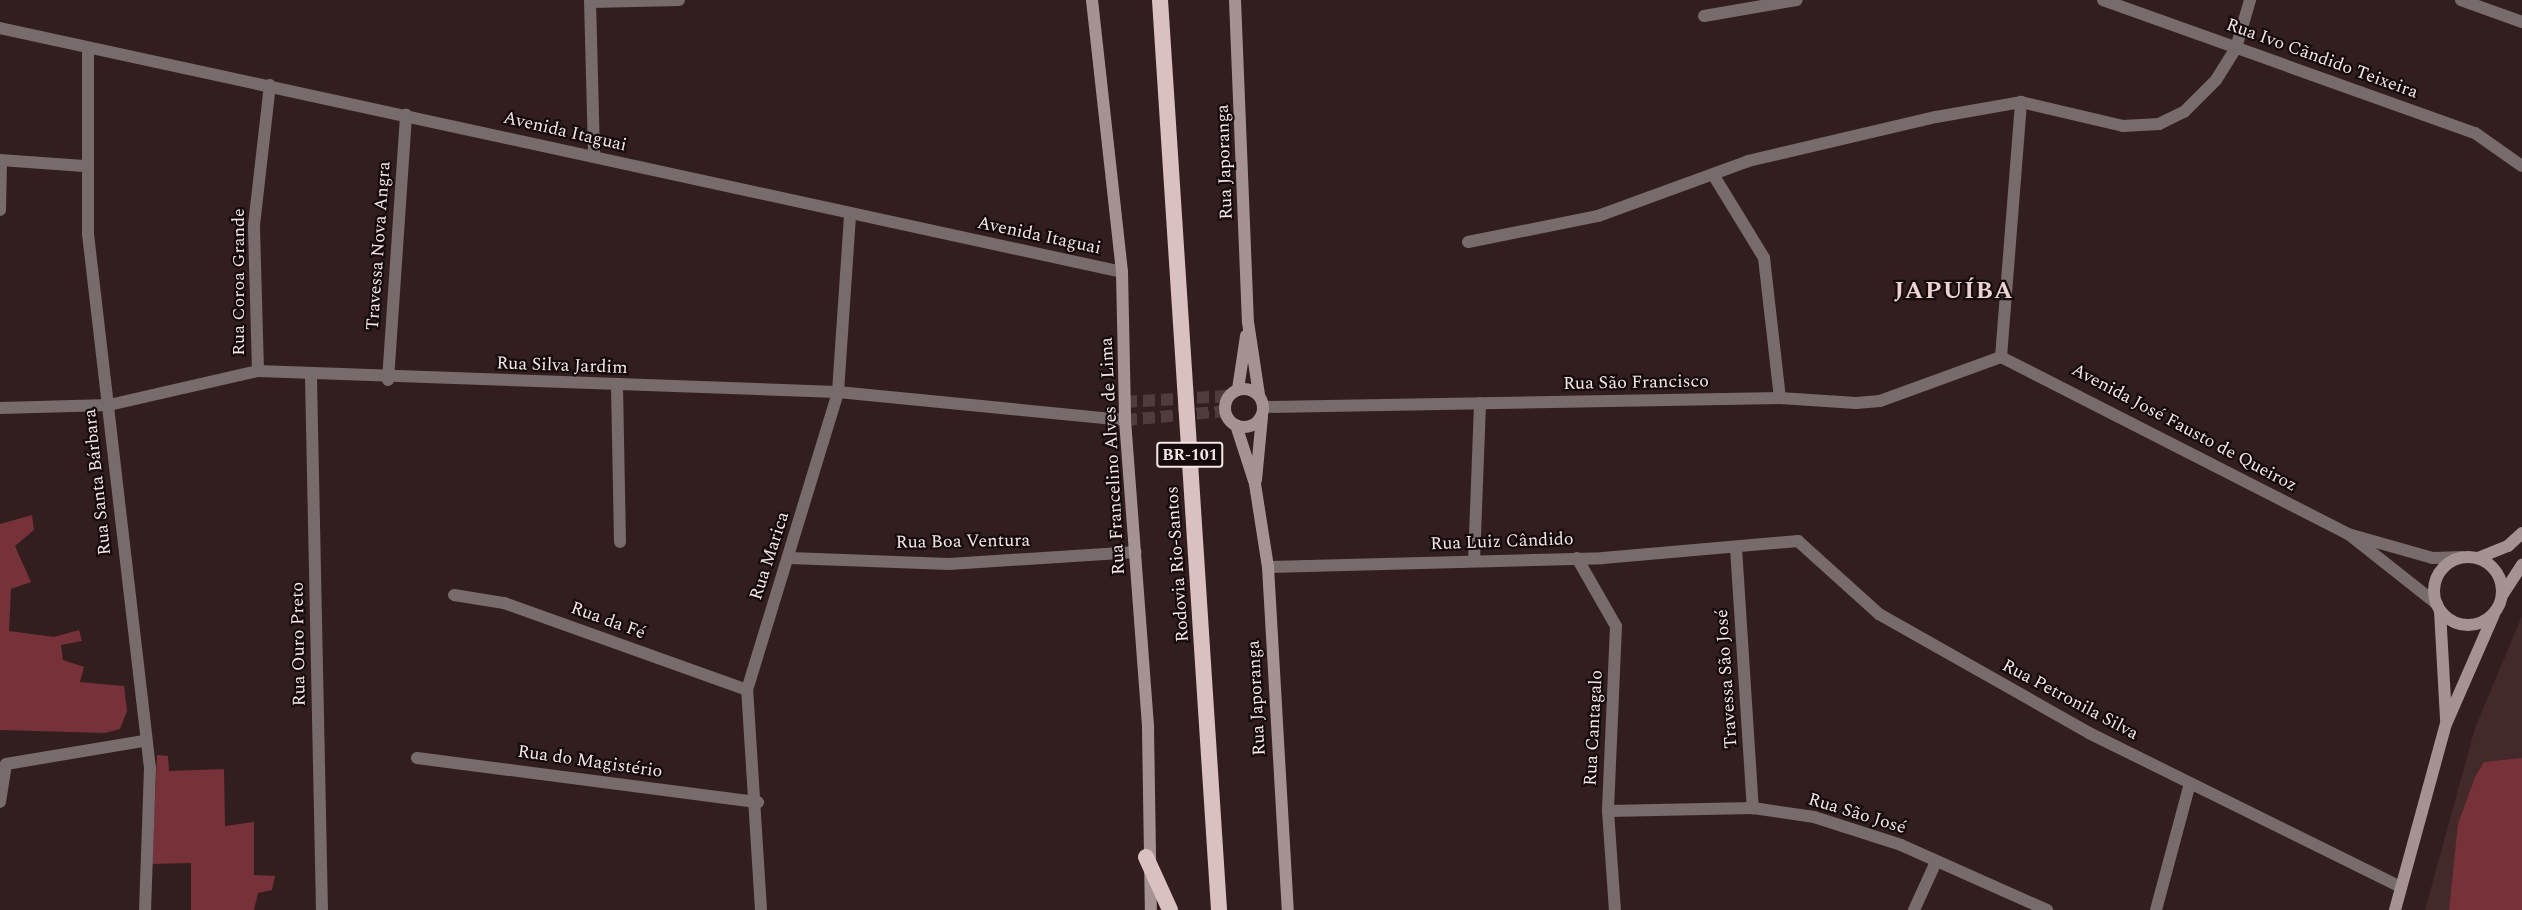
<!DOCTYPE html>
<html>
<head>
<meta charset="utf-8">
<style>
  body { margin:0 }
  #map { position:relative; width:2522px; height:910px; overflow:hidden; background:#331e1f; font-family:Spectral,serif }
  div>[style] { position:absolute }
  .built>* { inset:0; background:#43292a }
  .forest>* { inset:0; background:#773138 }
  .secondary-tunnel>* { height:12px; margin-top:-6px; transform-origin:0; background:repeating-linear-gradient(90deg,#503c3d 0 12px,transparent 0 18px) }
  .minor>* { height:12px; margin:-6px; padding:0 6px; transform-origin:6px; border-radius:6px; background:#776b6b }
  .secondary>* { height:12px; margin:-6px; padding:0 6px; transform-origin:6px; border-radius:6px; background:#a59393 }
  .secondary>.ring { margin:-6px; padding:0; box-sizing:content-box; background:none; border:12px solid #a59393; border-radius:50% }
  .trunk>* { height:16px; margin:-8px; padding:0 8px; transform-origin:8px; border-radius:8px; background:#dac0c0 }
  span { translate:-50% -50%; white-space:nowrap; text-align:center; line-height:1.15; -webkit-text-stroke:4.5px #150b0c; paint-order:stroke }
  .shield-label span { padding:2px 4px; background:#150b0c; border:2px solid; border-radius:4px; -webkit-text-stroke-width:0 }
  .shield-label { font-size:16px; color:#f6e7e7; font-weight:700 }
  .street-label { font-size:18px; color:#f6e7e7 }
  .district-label { font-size:24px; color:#eed1d2; font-weight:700; letter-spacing:1.5px }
</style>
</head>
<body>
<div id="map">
  <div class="built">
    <div style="clip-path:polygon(2522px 616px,2522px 910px,2425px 910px,2475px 728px)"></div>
  </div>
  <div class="forest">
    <div style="clip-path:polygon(32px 515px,34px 530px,15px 546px,31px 582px,11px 589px,9px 631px,54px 637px,79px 630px,82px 641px,61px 645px,63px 660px,84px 667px,80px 682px,124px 686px,127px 711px,120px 729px,105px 733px,0 730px,0 524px)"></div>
    <div style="clip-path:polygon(157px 755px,168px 756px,169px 771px,224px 769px,225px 826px,254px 822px,254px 875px,275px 876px,272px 890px,258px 893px,254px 910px,191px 910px,191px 863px,152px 864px)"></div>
    <div style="clip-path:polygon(2522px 758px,2522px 910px,2449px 910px,2458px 824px,2475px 777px,2484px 762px)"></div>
  </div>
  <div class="secondary-tunnel">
    <div style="left:1125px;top:402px;width:103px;rotate:-3.3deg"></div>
    <div style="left:1125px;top:420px;width:100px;rotate:-5.1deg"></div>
  </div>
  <div class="minor">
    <div style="left:590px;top:0;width:157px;rotate:88.5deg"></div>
    <div style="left:2103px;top:0;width:395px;rotate:19.7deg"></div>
    <div style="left:2475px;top:133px;width:57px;rotate:35.1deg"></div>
    <div style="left:2461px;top:0;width:65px;rotate:19.8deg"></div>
    <div style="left:591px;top:2px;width:88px;rotate:-1.3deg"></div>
    <div style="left:1704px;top:16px;width:94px;rotate:-9.8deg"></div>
    <div style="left:0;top:28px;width:1148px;rotate:12.27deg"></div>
    <div style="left:88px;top:49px;width:185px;rotate:90deg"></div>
    <div style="left:88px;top:234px;width:538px;rotate:83.38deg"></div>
    <div style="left:150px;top:768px;width:142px;rotate:92deg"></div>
    <div style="left:0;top:160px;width:84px;rotate:4.1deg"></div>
    <div style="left:1714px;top:176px;width:96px;rotate:58.6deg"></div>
    <div style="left:1764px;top:258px;width:141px;rotate:83.5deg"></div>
    <div style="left:0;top:210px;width:49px;rotate:-88.8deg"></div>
    <div style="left:1468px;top:242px;width:133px;rotate:-11.3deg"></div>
    <div style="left:1598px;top:216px;width:160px;rotate:-20.1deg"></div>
    <div style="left:1748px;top:161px;width:193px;rotate:-13.2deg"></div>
    <div style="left:1936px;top:117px;width:86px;rotate:-10deg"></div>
    <div style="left:2021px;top:102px;width:105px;rotate:13.2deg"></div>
    <div style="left:2123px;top:126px;width:36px;rotate:-3deg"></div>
    <div style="left:2159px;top:124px;width:28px;rotate:-26deg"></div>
    <div style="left:2184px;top:112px;width:45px;rotate:-45deg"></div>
    <div style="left:2216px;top:80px;width:38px;rotate:-58deg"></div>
    <div style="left:2236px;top:48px;width:50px;rotate:-73.7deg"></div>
    <div style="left:2001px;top:357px;width:390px;rotate:27deg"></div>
    <div style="left:2348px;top:534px;width:88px;rotate:15.8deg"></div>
    <div style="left:2433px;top:558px;width:29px;rotate:-2deg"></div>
    <div style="left:2001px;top:357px;width:256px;rotate:-85.5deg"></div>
    <div style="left:258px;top:371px;width:146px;rotate:-91.6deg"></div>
    <div style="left:254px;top:225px;width:141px;rotate:-83.5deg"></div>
    <div style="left:311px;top:377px;width:533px;rotate:88.82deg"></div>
    <div style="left:388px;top:380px;width:266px;rotate:-86.1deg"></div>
    <div style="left:617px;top:386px;width:156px;rotate:88.9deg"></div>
    <div style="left:1264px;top:407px;width:516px;rotate:-1deg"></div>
    <div style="left:1780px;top:398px;width:76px;rotate:3.8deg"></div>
    <div style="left:1856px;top:403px;width:24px;rotate:-5deg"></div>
    <div style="left:1880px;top:401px;width:129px;rotate:-20deg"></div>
    <div style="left:0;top:408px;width:109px;rotate:-1.6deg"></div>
    <div style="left:109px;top:405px;width:153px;rotate:-12.9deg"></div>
    <div style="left:258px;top:371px;width:580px;rotate:2.07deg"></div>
    <div style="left:838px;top:392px;width:288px;rotate:5.6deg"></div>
    <div style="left:2351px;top:536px;width:110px;rotate:38.3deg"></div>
    <div style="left:1736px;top:548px;width:261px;rotate:86.3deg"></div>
    <div style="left:790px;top:558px;width:159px;rotate:2.2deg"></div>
    <div style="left:949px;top:564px;width:187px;rotate:-3.7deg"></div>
    <div style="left:1577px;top:558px;width:78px;rotate:60.2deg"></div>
    <div style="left:1616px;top:626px;width:185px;rotate:92.5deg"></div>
    <div style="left:1608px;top:811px;width:99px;rotate:86deg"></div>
    <div style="left:1474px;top:561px;width:158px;rotate:-87.8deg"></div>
    <div style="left:1268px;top:567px;width:335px;rotate:-1.5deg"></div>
    <div style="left:1603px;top:558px;width:196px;rotate:-5deg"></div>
    <div style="left:1798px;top:541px;width:109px;rotate:42deg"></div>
    <div style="left:1879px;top:614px;width:241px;rotate:29.5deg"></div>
    <div style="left:2089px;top:733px;width:348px;rotate:26.3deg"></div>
    <div style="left:454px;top:595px;width:51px;rotate:9.1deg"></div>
    <div style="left:504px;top:603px;width:258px;rotate:19.7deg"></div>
    <div style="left:417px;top:758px;width:344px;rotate:7.4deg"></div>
    <div style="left:0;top:802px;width:38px;rotate:-81deg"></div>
    <div style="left:6px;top:764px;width:140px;rotate:-9.5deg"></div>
    <div style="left:1608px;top:811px;width:145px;rotate:-1.2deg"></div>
    <div style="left:1753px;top:808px;width:62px;rotate:8.4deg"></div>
    <div style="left:1814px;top:817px;width:91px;rotate:17.8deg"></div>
    <div style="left:1901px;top:845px;width:160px;rotate:24deg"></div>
    <div style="left:761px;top:910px;width:220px;rotate:-93.6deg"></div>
    <div style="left:747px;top:690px;width:312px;rotate:-73deg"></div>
    <div style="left:838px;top:392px;width:177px;rotate:-86.1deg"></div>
    <div style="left:1914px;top:910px;width:53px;rotate:-65.4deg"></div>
    <div style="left:2156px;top:910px;width:131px;rotate:-75deg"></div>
  </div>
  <div class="secondary">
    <div style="left:1092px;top:0;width:274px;rotate:83.7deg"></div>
    <div style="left:1122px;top:272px;width:148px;rotate:88.8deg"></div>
    <div style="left:1125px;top:420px;width:309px;rotate:85.7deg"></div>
    <div style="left:1148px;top:728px;width:182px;rotate:89.1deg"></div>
    <div style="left:1235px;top:0;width:322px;rotate:87.7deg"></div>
    <div style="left:1248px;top:322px;width:74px;rotate:81.4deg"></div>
    <div class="ring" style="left:1225px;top:389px;width:26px;height:26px"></div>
    <div style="left:1238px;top:389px;width:54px;rotate:-81.4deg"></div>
    <div style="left:1236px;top:425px;width:62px;rotate:72.1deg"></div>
    <div style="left:1255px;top:484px;width:84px;rotate:81.1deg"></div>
    <div style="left:1268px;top:567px;width:344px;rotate:86.7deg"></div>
    <div style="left:1256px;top:480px;width:63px;rotate:-84.6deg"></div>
    <div class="ring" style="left:2434px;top:557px;width:56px;height:56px"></div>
    <div style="left:2478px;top:558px;width:32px;rotate:-22deg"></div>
    <div style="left:2508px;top:546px;width:19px;rotate:-43deg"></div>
    <div style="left:2503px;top:594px;width:35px;rotate:-57deg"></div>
    <div style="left:2440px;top:611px;width:109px;rotate:86.8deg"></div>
    <div style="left:2395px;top:910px;width:193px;rotate:-74.7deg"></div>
    <div style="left:2446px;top:724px;width:120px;rotate:-66.4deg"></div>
  </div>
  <div class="trunk">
    <div style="left:1160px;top:0;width:912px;rotate:86.29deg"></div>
    <div style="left:1146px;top:857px;width:58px;rotate:65.6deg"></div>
  </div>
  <div class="shield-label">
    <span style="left:1190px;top:455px">BR-101</span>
  </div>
  <div class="street-label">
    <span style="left:2322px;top:59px;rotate:20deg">Rua Ivo Cãndido Teixeira</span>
    <span style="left:565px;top:132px;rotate:13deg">Avenida Itaguai</span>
    <span style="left:1225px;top:162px;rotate:-92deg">Rua Japoranga</span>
    <span style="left:1039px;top:236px;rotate:12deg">Avenida Itaguai</span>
    <span style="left:379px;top:246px;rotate:-86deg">Travessa Nova Angra</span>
    <span style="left:239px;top:282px;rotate:-90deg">Rua Coroa Grande</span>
    <span style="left:562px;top:366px;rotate:2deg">Rua Silva Jardim</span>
    <span style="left:1636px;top:383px;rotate:-1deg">Rua São Francisco</span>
    <span style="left:2184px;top:428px;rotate:28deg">Avenida José Fausto de Queiroz</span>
    <span style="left:1113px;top:456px;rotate:-93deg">Rua Francelino Alves de Lima</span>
    <span style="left:98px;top:482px;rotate:-96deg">Rua Santa Bárbara</span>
    <span style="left:963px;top:542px;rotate:-1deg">Rua Boa Ventura</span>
    <span style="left:1502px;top:542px;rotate:-2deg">Rua Luiz Cândido</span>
    <span style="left:770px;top:556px;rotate:-72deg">Rua Marica</span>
    <span style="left:1178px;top:564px;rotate:-94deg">Rodovia Rio-Santos</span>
    <span style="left:608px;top:621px;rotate:20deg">Rua da Fé</span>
    <span style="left:299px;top:644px;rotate:-91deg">Rua Ouro Preto</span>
    <span style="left:1727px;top:679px;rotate:-94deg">Travessa São José</span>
    <span style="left:1257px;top:698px;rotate:-93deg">Rua Japoranga</span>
    <span style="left:2070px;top:700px;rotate:28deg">Rua Petronila Silva</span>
    <span style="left:1594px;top:728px;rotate:-87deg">Rua Cantagalo</span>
    <span style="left:590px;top:762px;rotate:8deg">Rua do Magistério</span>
    <span style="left:1857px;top:814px;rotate:17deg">Rua São José</span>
  </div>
  <div class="district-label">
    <span style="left:1954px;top:292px">JAPUÍBA</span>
  </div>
</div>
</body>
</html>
